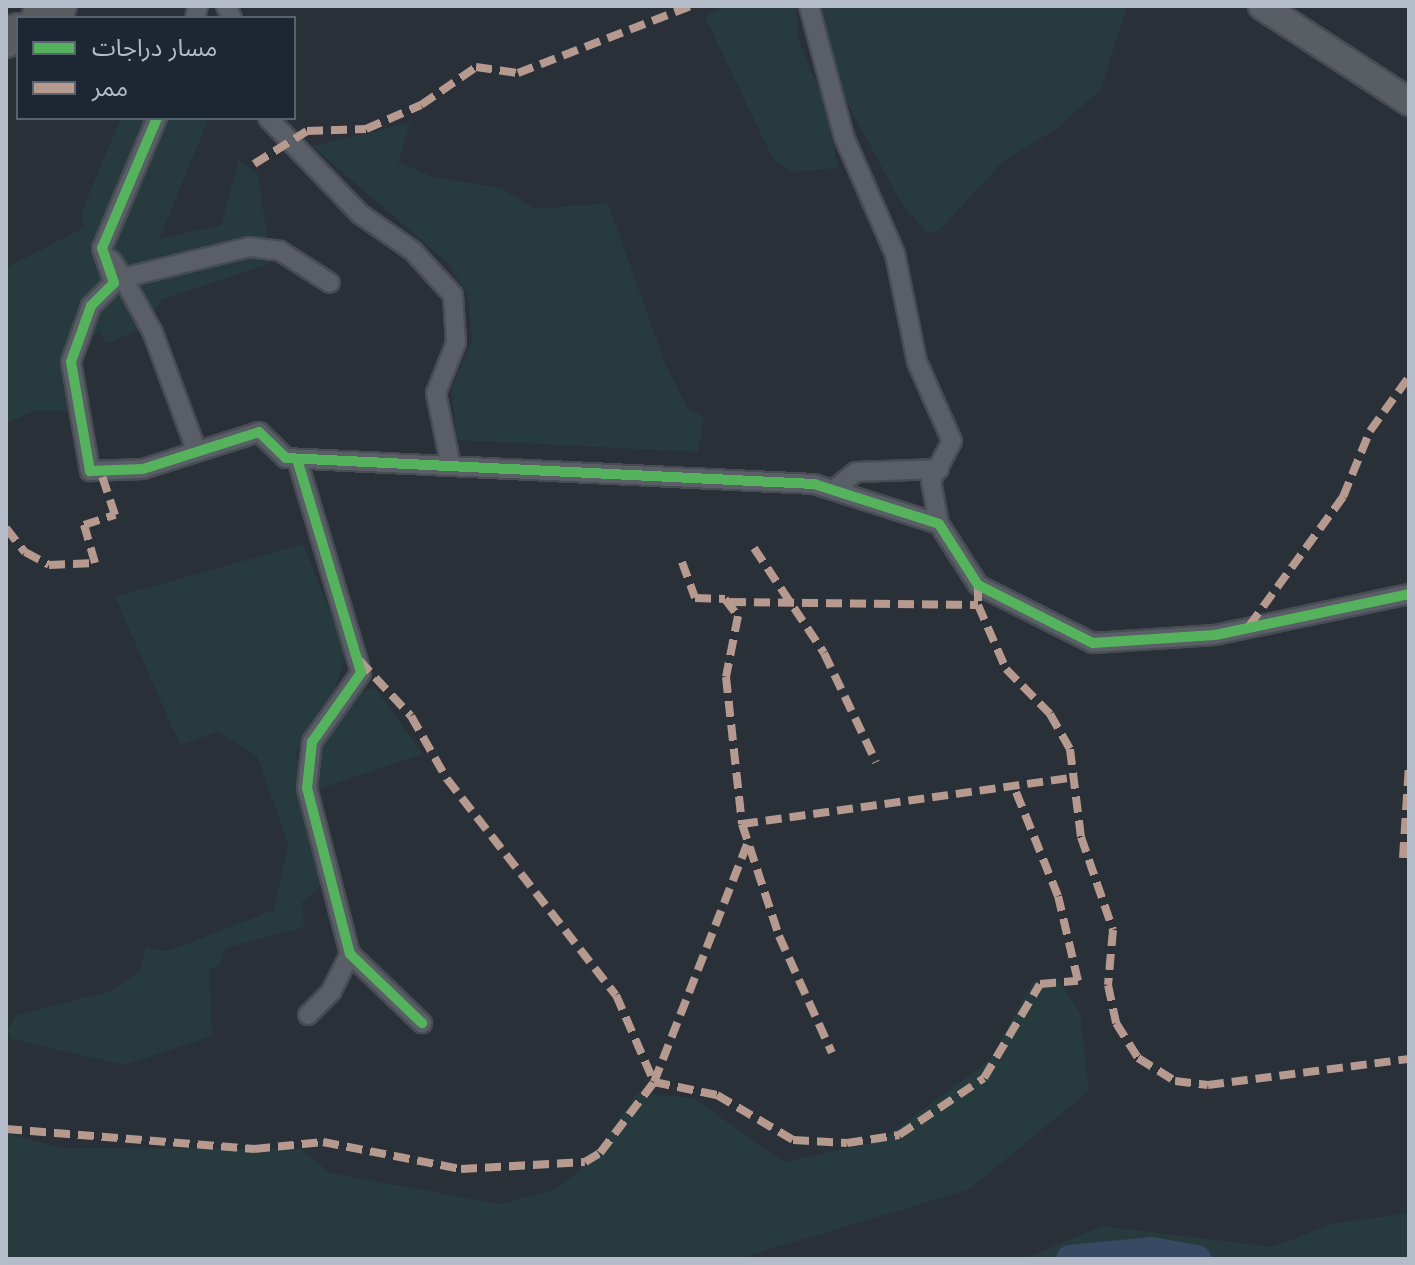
<!DOCTYPE html>
<html>
<head>
<meta charset="utf-8">
<style>
  body { margin:0 }
  #map { position:relative; width:1415px; height:1265px; overflow:hidden; background:#2a3038; font-family:"Fira Sans","Noto Sans Arabic",sans-serif }
  div>[style] { position:absolute }
  .green>* { inset:0; background:#273a3e }
  .river>* { height:28px; margin:-14px; padding:0 14px; transform-origin:14px; border-radius:14px; background:#384963 }
  .roads { filter:drop-shadow(2px 0 #484c53) drop-shadow(-2px 0 #484c53) drop-shadow(0 2px #484c53) drop-shadow(0 -2px #484c53) }
  .street>* { height:18px; margin:-9px; padding:0 9px; transform-origin:9px; border-radius:9px; background:#5a5e66 }
  .secondary>* { height:26px; margin:-13px; padding:0 13px; transform-origin:13px; border-radius:13px; background:#595d64 }
  .highway>* { height:34px; margin:-17px; padding:0 17px; transform-origin:17px; border-radius:17px; background:#5a5d60 }
  .quiet>* { height:8px; margin-top:-4px; transform-origin:0; background:repeating-linear-gradient(90deg,#b69a8f 0 16px,transparent 0 24px) }
  .cycleway>* { height:10px; margin:-5px; padding:0 5px; transform-origin:5px; border-radius:5px; background:#56b35d }
  span { translate:-50% -50%; white-space:nowrap; text-align:center; line-height:1.15; -webkit-text-stroke:6px #1d2633; paint-order:stroke }
  .frame { position:absolute; inset:0; border:8px solid #b4bcc9; pointer-events:none }
  .legend { position:absolute; left:16px; top:16px; width:280px; height:104px; box-sizing:border-box; background:#1d2633; border:2px solid #59626f; margin:0; padding:10px 14px; list-style:none; font-size:24px; color:#b4bcc9 }
  .legend li { display:flex; align-items:center; gap:16px; height:40px }
  .legend b { width:40px; border:2px solid #59626f }
</style>
</head>
<body>
<div id="map">
  <div class="green">
    <div style="clip-path:polygon(724px 6px,796px 6px,798px 39px,825px 104px,838px 168px,792px 172px,773px 159px,705px 17px)"></div>
    <div style="clip-path:polygon(813px 6px,1127px 6px,1101px 89px,1056px 129px,1003px 161px,939px 231px,926px 232px,902px 204px,842px 94px)"></div>
    <div style="clip-path:polygon(121px 118px,209px 118px,159px 239px,221px 225px,239px 160px,258px 174px,271px 263px,162px 299px,141px 329px,106px 344px,100px 332px,64px 350px,69px 411px,35px 411px,6px 423px,6px 268px,85px 227px,81px 213px)"></div>
    <div style="clip-path:polygon(410px 123px,398px 162px,432px 177px,501px 188px,535px 209px,608px 203px,666px 366px,688px 408px,704px 417px,698px 452px,457px 440px,451px 390px,472px 341px,468px 295px,447px 262px,312px 146px)"></div>
    <div style="clip-path:polygon(303px 544px,346px 652px,334px 692px,296px 753px,327px 880px,302px 902px,304px 927px,225px 948px,220px 965px,209px 970px,212px 1036px,125px 1065px,12px 1039px,7px 1030px,17px 1015px,111px 991px,140px 971px,146px 948px,168px 951px,274px 910px,288px 844px,257px 756px,218px 732px,180px 745px,115px 597px)"></div>
    <div style="clip-path:polygon(375px 688px,423px 754px,317px 790px,314px 760px,324px 729px,358px 693px)"></div>
    <div style="clip-path:polygon(1058px 979px,1080px 1013px,1089px 1091px,968px 1190px,737px 1259px,6px 1259px,6px 1133px,62px 1148px,301px 1149px,330px 1173px,500px 1204px,554px 1190px,588px 1164px,637px 1093px,693px 1098px,784px 1162px,880px 1141px,990px 1060px,1033px 981px)"></div>
    <div style="clip-path:polygon(1409px 1213px,1409px 1259px,1024px 1259px,1102px 1226px,1273px 1247px,1331px 1224px)"></div>
  </div>
  <div class="river">
    <div style="left:1070px;top:1259px;width:81px;rotate:-5.6deg"></div>
    <div style="left:1151px;top:1251px;width:47px;rotate:9.9deg"></div>
  </div>
  <div class="roads">
    <div class="street">
      <div style="left:226px;top:6px;width:13px;rotate:63deg"></div>
      <div style="left:809px;top:6px;width:136px;rotate:75deg"></div>
      <div style="left:844px;top:137px;width:128px;rotate:66.4deg"></div>
      <div style="left:895px;top:254px;width:110px;rotate:78.5deg"></div>
      <div style="left:917px;top:362px;width:86px;rotate:66.1deg"></div>
      <div style="left:952px;top:441px;width:45px;rotate:117.7deg"></div>
      <div style="left:931px;top:481px;width:44px;rotate:79.5deg"></div>
      <div style="left:195px;top:18px;width:12px;rotate:-76deg"></div>
      <div style="left:157px;top:118px;width:141px;rotate:112.9deg"></div>
      <div style="left:102px;top:248px;width:37px;rotate:71deg"></div>
      <div style="left:114px;top:283px;width:33px;rotate:135deg"></div>
      <div style="left:91px;top:306px;width:59px;rotate:109.7deg"></div>
      <div style="left:71px;top:362px;width:111px;rotate:80.1deg"></div>
      <div style="left:90px;top:471px;width:53px;rotate:-2.2deg"></div>
      <div style="left:143px;top:469px;width:122px;rotate:-17.7deg"></div>
      <div style="left:259px;top:432px;width:37px;rotate:44deg"></div>
      <div style="left:286px;top:458px;width:529px;rotate:2.82deg"></div>
      <div style="left:814px;top:484px;width:131px;rotate:17.7deg"></div>
      <div style="left:939px;top:524px;width:72px;rotate:57.4deg"></div>
      <div style="left:978px;top:585px;width:129px;rotate:26.8deg"></div>
      <div style="left:1093px;top:643px;width:122px;rotate:-3.8deg"></div>
      <div style="left:1215px;top:635px;width:198px;rotate:-11.9deg"></div>
      <div style="left:268px;top:118px;width:133px;rotate:46.2deg"></div>
      <div style="left:360px;top:214px;width:65px;rotate:34.9deg"></div>
      <div style="left:413px;top:251px;width:59px;rotate:47.7deg"></div>
      <div style="left:453px;top:295px;width:48px;rotate:86.4deg"></div>
      <div style="left:456px;top:343px;width:54px;rotate:111.8deg"></div>
      <div style="left:436px;top:393px;width:70px;rotate:78.5deg"></div>
      <div style="left:111px;top:260px;width:22px;rotate:56deg"></div>
      <div style="left:123px;top:278px;width:130px;rotate:-13.8deg"></div>
      <div style="left:249px;top:247px;width:31px;rotate:7deg"></div>
      <div style="left:280px;top:251px;width:59px;rotate:32.6deg"></div>
      <div style="left:123px;top:278px;width:63px;rotate:61.4deg"></div>
      <div style="left:153px;top:333px;width:124px;rotate:69.7deg"></div>
      <div style="left:297px;top:459px;width:223px;rotate:73.3deg"></div>
      <div style="left:361px;top:673px;width:85px;rotate:125.4deg"></div>
      <div style="left:312px;top:742px;width:46px;rotate:96.2deg"></div>
      <div style="left:307px;top:788px;width:171px;rotate:75.5deg"></div>
      <div style="left:350px;top:954px;width:100px;rotate:43.8deg"></div>
      <div style="left:833px;top:490px;width:29px;rotate:-38deg"></div>
      <div style="left:856px;top:472px;width:83px;rotate:-2.1deg"></div>
      <div style="left:308px;top:1015px;width:33px;rotate:-45deg"></div>
      <div style="left:331px;top:992px;width:42px;rotate:-63.4deg"></div>
    </div>
    <div class="secondary">
      <div style="left:1262px;top:6px;width:176px;rotate:33.1deg"></div>
    </div>
    <div class="highway">
      <div style="left:39px;top:18px;width:23px;rotate:-31deg"></div>
      <div style="left:6px;top:40px;width:15px;rotate:-37deg"></div>
    </div>
  </div>
  <div class="quiet">
    <div style="left:254px;top:164px;width:62px;rotate:-31.9deg"></div>
    <div style="left:307px;top:131px;width:59px;rotate:-1.9deg"></div>
    <div style="left:366px;top:129px;width:60px;rotate:-23.6deg"></div>
    <div style="left:421px;top:105px;width:67px;rotate:-34.6deg"></div>
    <div style="left:476px;top:67px;width:42px;rotate:8.1deg"></div>
    <div style="left:518px;top:73px;width:186px;rotate:-21.2deg"></div>
    <div style="left:6px;top:528px;width:31px;rotate:52deg"></div>
    <div style="left:25px;top:552px;width:27px;rotate:28deg"></div>
    <div style="left:49px;top:565px;width:46px;rotate:-2.5deg"></div>
    <div style="left:95px;top:563px;width:40px;rotate:-106deg"></div>
    <div style="left:84px;top:525px;width:33px;rotate:-18deg"></div>
    <div style="left:115px;top:515px;width:44px;rotate:-108.4deg"></div>
    <div style="left:754px;top:548px;width:126px;rotate:56.3deg"></div>
    <div style="left:824px;top:653px;width:121px;rotate:64.5deg"></div>
    <div style="left:682px;top:562px;width:38px;rotate:70deg"></div>
    <div style="left:695px;top:598px;width:30px;rotate:2deg"></div>
    <div style="left:725px;top:599px;width:21px;rotate:53deg"></div>
    <div style="left:738px;top:616px;width:62px;rotate:101.1deg"></div>
    <div style="left:726px;top:677px;width:148px;rotate:83.8deg"></div>
    <div style="left:742px;top:824px;width:118px;rotate:71.7deg"></div>
    <div style="left:779px;top:936px;width:128px;rotate:65.6deg"></div>
    <div style="left:978px;top:585px;width:20px;rotate:90deg"></div>
    <div style="left:978px;top:605px;width:70px;rotate:66.4deg"></div>
    <div style="left:1006px;top:669px;width:63px;rotate:45.6deg"></div>
    <div style="left:1050px;top:714px;width:40px;rotate:60.3deg"></div>
    <div style="left:1070px;top:749px;width:89px;rotate:82.9deg"></div>
    <div style="left:1081px;top:837px;width:98px;rotate:71deg"></div>
    <div style="left:1113px;top:930px;width:55px;rotate:95.2deg"></div>
    <div style="left:1108px;top:985px;width:39px;rotate:78deg"></div>
    <div style="left:1116px;top:1023px;width:41px;rotate:57.8deg"></div>
    <div style="left:1138px;top:1058px;width:44px;rotate:31.9deg"></div>
    <div style="left:1175px;top:1081px;width:33px;rotate:7deg"></div>
    <div style="left:1208px;top:1085px;width:203px;rotate:-7.4deg"></div>
    <div style="left:730px;top:602px;width:248px;rotate:0.7deg"></div>
    <div style="left:1249px;top:626px;width:160px;rotate:-53.9deg"></div>
    <div style="left:1343px;top:497px;width:71px;rotate:-67.8deg"></div>
    <div style="left:1370px;top:431px;width:67px;rotate:-54.2deg"></div>
    <div style="left:359px;top:660px;width:76px;rotate:47.1deg"></div>
    <div style="left:411px;top:716px;width:73px;rotate:60.3deg"></div>
    <div style="left:447px;top:779px;width:274px;rotate:52deg"></div>
    <div style="left:616px;top:995px;width:95px;rotate:66.4deg"></div>
    <div style="left:742px;top:824px;width:337px;rotate:-8deg"></div>
    <div style="left:1403px;top:858px;width:92px;rotate:-86.3deg"></div>
    <div style="left:654px;top:1082px;width:64px;rotate:11.7deg"></div>
    <div style="left:717px;top:1095px;width:88px;rotate:30.6deg"></div>
    <div style="left:793px;top:1140px;width:54px;rotate:3.2deg"></div>
    <div style="left:847px;top:1143px;width:53px;rotate:-8.7deg"></div>
    <div style="left:899px;top:1135px;width:102px;rotate:-33.8deg"></div>
    <div style="left:984px;top:1078px;width:109px;rotate:-59.2deg"></div>
    <div style="left:1040px;top:984px;width:38px;rotate:-5deg"></div>
    <div style="left:1078px;top:981px;width:87px;rotate:-103.2deg"></div>
    <div style="left:1058px;top:896px;width:118px;rotate:-112deg"></div>
    <div style="left:6px;top:1129px;width:249px;rotate:4.6deg"></div>
    <div style="left:254px;top:1149px;width:69px;rotate:-5.8deg"></div>
    <div style="left:323px;top:1142px;width:141px;rotate:11.1deg"></div>
    <div style="left:461px;top:1169px;width:124px;rotate:-3.2deg"></div>
    <div style="left:585px;top:1162px;width:17px;rotate:-31deg"></div>
    <div style="left:600px;top:1153px;width:89px;rotate:-52.7deg"></div>
    <div style="left:654px;top:1082px;width:255px;rotate:-68.6deg"></div>
  </div>
  <div class="cycleway">
    <div style="left:157px;top:118px;width:141px;rotate:112.9deg"></div>
    <div style="left:102px;top:248px;width:37px;rotate:71deg"></div>
    <div style="left:114px;top:283px;width:33px;rotate:135deg"></div>
    <div style="left:91px;top:306px;width:59px;rotate:109.7deg"></div>
    <div style="left:71px;top:362px;width:111px;rotate:80.1deg"></div>
    <div style="left:90px;top:471px;width:53px;rotate:-2.2deg"></div>
    <div style="left:143px;top:469px;width:122px;rotate:-17.7deg"></div>
    <div style="left:259px;top:432px;width:37px;rotate:44deg"></div>
    <div style="left:286px;top:458px;width:529px;rotate:2.82deg"></div>
    <div style="left:814px;top:484px;width:131px;rotate:17.7deg"></div>
    <div style="left:939px;top:524px;width:72px;rotate:57.4deg"></div>
    <div style="left:978px;top:585px;width:129px;rotate:26.8deg"></div>
    <div style="left:1093px;top:643px;width:122px;rotate:-3.8deg"></div>
    <div style="left:1215px;top:635px;width:198px;rotate:-11.9deg"></div>
    <div style="left:297px;top:459px;width:223px;rotate:73.3deg"></div>
    <div style="left:361px;top:673px;width:85px;rotate:125.4deg"></div>
    <div style="left:312px;top:742px;width:46px;rotate:96.2deg"></div>
    <div style="left:307px;top:788px;width:171px;rotate:75.5deg"></div>
    <div style="left:350px;top:954px;width:100px;rotate:43.8deg"></div>
  </div>
  <div class="frame"></div>
  <ul class="legend">
  <li><b style="height:10px;background:#56b35d"></b>مسار دراجات</li>
  <li><b style="height:10px;background:#b69a8f"></b>ممر</li>
  </ul>
</div>
</body>
</html>
